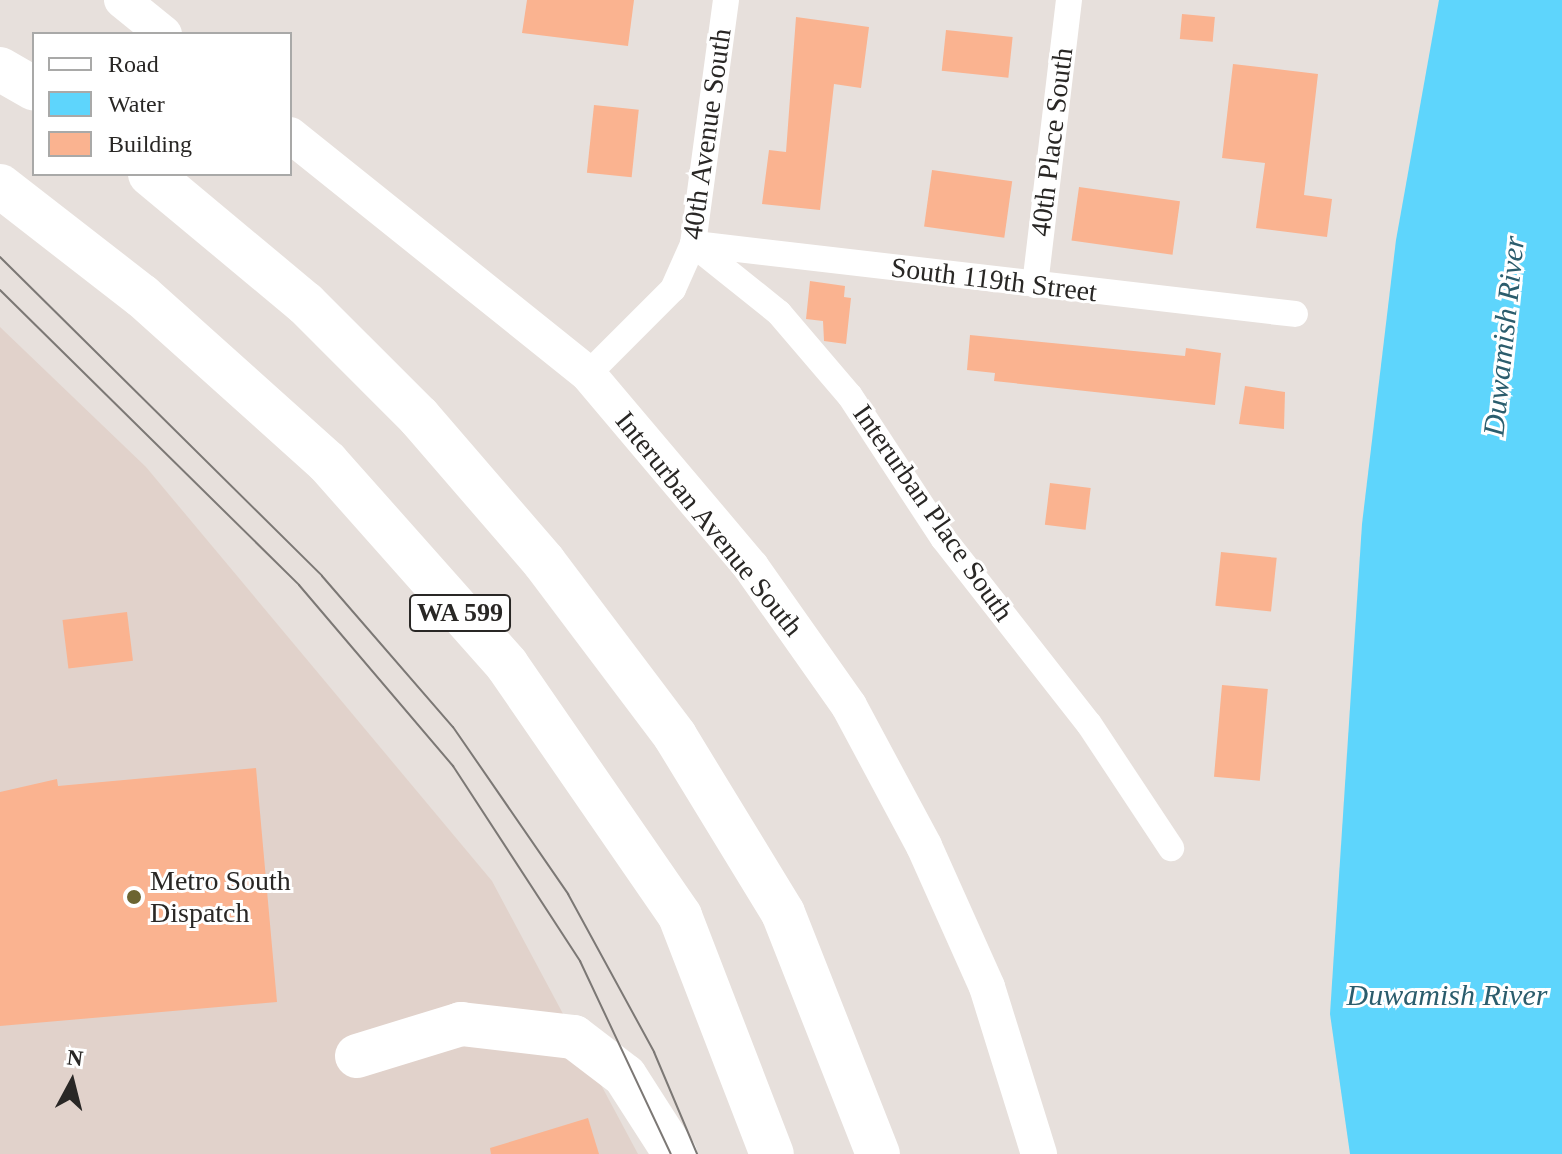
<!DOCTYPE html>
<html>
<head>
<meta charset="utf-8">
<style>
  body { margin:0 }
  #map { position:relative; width:1562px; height:1154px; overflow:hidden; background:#e7e0dc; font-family:Georgia,serif }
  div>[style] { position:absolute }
  .built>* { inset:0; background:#e1d2cb }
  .water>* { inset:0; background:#5ed5fc }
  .building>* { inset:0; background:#fab390; transform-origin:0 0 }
  .street>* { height:26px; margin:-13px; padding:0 13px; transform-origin:13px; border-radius:13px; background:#fff }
  .secondary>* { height:36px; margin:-18px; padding:0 18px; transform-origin:18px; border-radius:18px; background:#fff }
  .highway>* { height:44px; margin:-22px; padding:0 22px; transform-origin:22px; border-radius:22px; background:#fff }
  .tram>* { height:2px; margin:-1px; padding:0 1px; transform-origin:1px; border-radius:1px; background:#7c7875 }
  .dots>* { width:22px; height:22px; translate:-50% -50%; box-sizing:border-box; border:4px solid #fff; border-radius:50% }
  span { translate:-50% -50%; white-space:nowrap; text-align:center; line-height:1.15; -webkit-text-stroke:6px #fff; paint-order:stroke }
  .shield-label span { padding:2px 6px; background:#fff; border:2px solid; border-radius:6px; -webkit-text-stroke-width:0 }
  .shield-label { font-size:26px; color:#292725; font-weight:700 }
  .street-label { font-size:28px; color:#292725 }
  .poi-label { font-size:28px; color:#292725 }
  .left { translate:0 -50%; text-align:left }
  .water-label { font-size:30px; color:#2b5d6d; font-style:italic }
  .legend { position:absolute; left:32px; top:32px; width:260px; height:144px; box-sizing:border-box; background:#fff; border:2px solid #a9a9a8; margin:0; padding:10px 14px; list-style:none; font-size:24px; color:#292725 }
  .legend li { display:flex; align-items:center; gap:16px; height:40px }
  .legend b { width:40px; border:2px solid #a9a9a8 }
  .north { position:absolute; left:32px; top:1042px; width:80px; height:80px; -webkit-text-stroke:6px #fff; paint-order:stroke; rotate:7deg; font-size:22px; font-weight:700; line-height:32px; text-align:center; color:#292725 }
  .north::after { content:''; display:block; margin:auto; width:28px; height:36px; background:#292725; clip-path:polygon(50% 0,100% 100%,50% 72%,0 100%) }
</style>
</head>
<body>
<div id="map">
  <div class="built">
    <div style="clip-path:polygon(0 327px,146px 467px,492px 881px,638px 1154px,0 1154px)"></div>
  </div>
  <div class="water">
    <div style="clip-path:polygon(1439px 0,1562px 0,1562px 1154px,1350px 1154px,1330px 1014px,1362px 524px,1396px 240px)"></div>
  </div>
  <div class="building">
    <div style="clip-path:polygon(527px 0,634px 0,628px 46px,522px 33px)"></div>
    <div style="left:1182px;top:14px;width:33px;height:25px;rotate:5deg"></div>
    <div style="clip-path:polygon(796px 17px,869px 27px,861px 88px,834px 84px,820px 210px,762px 204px,769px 150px,786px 152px)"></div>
    <div style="left:946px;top:30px;width:67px;height:41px;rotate:6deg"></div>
    <div style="clip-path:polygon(1233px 64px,1318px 74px,1304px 195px,1332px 199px,1327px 237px,1256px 228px,1265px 163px,1222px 158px)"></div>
    <div style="left:594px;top:105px;width:45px;height:68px;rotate:6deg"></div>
    <div style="left:932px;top:170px;width:81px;height:57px;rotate:8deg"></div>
    <div style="left:1079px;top:187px;width:102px;height:54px;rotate:8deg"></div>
    <div style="clip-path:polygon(810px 281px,845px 286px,844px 297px,851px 298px,846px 344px,824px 341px,823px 321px,806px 319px)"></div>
    <div style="clip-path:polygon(970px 335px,1185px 356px,1186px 348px,1221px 353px,1215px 405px,994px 381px,995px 373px,967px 370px)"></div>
    <div style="clip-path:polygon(1245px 386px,1285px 392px,1284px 429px,1239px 424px)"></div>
    <div style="left:1050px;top:483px;width:41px;height:42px;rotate:7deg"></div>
    <div style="left:1221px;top:552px;width:56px;height:54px;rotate:6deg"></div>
    <div style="left:127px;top:612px;width:49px;height:65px;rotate:83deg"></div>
    <div style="left:1222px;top:685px;width:46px;height:92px;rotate:5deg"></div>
    <div style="clip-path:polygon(256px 768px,277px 1002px,0 1026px,0 792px,57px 779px,58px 786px)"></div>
    <div style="clip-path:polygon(588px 1118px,599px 1154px,491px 1154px,490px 1148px)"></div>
  </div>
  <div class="street">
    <div style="left:693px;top:244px;width:110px;rotate:38.7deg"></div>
    <div style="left:779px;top:313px;width:109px;rotate:49.5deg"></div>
    <div style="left:850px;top:396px;width:170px;rotate:56.8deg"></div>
    <div style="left:943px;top:538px;width:236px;rotate:51.9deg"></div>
    <div style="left:1089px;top:724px;width:149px;rotate:56.5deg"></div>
    <div style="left:695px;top:244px;width:604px;rotate:6.65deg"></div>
    <div style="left:1035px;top:285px;width:287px;rotate:-83.2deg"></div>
    <div style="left:588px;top:374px;width:120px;rotate:-45deg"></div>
    <div style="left:673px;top:289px;width:49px;rotate:-66deg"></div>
    <div style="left:693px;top:244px;width:246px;rotate:-82.3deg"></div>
  </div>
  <div class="secondary">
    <div style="left:122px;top:0;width:54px;rotate:39deg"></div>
    <div style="left:290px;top:135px;width:382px;rotate:38.7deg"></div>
    <div style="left:588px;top:374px;width:253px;rotate:49.8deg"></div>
    <div style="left:751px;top:567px;width:170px;rotate:54.8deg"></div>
    <div style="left:849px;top:706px;width:159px;rotate:61.8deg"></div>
    <div style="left:924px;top:846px;width:154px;rotate:65.9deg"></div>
    <div style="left:987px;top:987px;width:175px;rotate:72.7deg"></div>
  </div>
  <div class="highway">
    <div style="left:0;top:69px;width:39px;rotate:30deg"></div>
    <div style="left:150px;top:174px;width:202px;rotate:39.8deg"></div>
    <div style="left:305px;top:303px;width:161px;rotate:45deg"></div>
    <div style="left:419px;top:417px;width:191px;rotate:49.2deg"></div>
    <div style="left:544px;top:562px;width:218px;rotate:53deg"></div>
    <div style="left:675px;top:736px;width:207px;rotate:58.6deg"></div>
    <div style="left:783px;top:913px;width:259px;rotate:68.5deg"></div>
    <div style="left:0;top:186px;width:180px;rotate:37.8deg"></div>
    <div style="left:142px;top:296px;width:249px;rotate:41.9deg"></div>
    <div style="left:327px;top:462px;width:271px;rotate:48.4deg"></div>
    <div style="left:507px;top:665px;width:305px;rotate:55.4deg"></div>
    <div style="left:680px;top:916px;width:255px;rotate:68.9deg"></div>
    <div style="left:357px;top:1056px;width:109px;rotate:-17.1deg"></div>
    <div style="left:461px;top:1024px;width:114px;rotate:6.6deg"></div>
    <div style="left:574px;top:1037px;width:64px;rotate:37.4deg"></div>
    <div style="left:625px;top:1076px;width:93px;rotate:57.3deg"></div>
  </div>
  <div class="tram">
    <div style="left:0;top:257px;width:453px;rotate:44.7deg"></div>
    <div style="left:322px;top:576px;width:200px;rotate:49.1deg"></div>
    <div style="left:453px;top:727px;width:203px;rotate:55.4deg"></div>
    <div style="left:568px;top:894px;width:180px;rotate:61.4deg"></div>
    <div style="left:654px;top:1052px;width:111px;rotate:67.1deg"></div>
    <div style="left:0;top:290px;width:420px;rotate:44.6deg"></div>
    <div style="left:299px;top:585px;width:238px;rotate:49.6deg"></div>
    <div style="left:453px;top:766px;width:233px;rotate:56.9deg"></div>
    <div style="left:580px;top:961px;width:213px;rotate:64.8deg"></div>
  </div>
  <div class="dots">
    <div style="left:134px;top:897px;background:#6c6431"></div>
  </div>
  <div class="shield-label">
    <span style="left:460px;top:613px">WA 599</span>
  </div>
  <div class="street-label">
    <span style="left:707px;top:134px;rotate:-82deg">40th Avenue South</span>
    <span style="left:1052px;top:142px;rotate:-83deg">40th Place South</span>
    <span style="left:994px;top:280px;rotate:7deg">South 119th Street</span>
    <span style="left:933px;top:513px;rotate:55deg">Interurban Place South</span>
    <span style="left:709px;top:524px;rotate:51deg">Interurban Avenue South</span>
  </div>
  <div class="poi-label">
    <span class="left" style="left:150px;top:897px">Metro South<br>Dispatch</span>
  </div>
  <div class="water-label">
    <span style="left:1504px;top:336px;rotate:-84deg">Duwamish River</span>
    <span style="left:1447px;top:995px">Duwamish River</span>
  </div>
  <ul class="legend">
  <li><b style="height:10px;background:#fff"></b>Road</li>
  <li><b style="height:22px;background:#5ed5fc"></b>Water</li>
  <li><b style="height:22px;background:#fab390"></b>Building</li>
  </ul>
  <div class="north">N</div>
</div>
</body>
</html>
